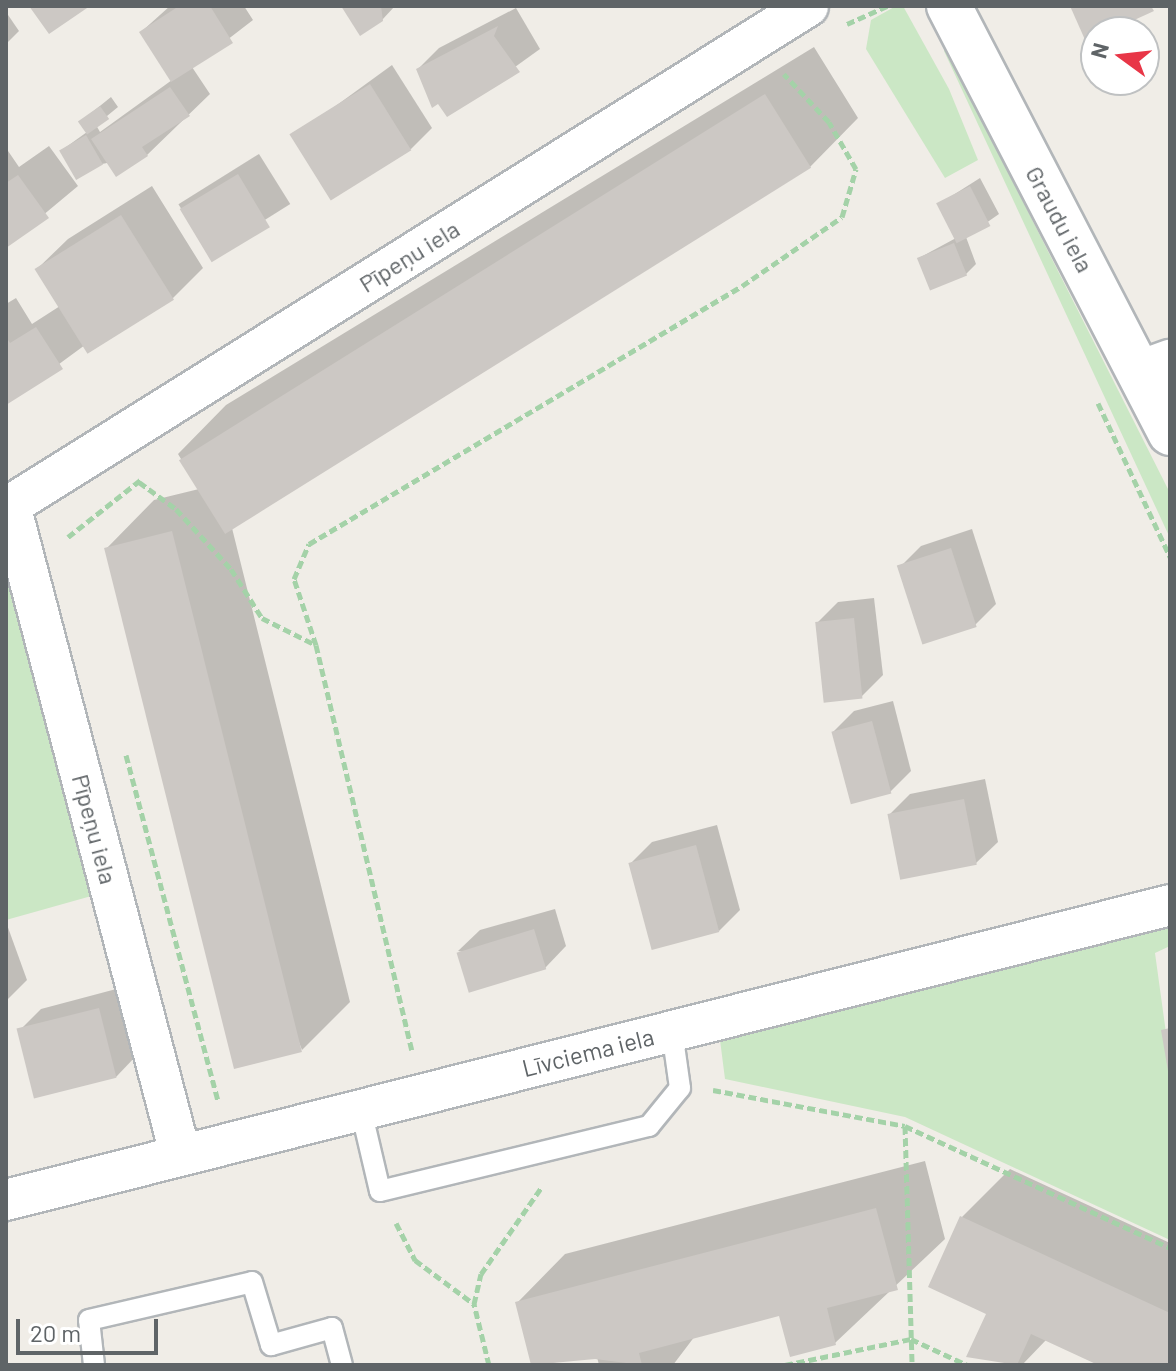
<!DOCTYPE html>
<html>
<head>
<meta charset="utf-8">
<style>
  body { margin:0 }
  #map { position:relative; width:1176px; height:1371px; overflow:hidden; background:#f0ede7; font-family:Barlow,sans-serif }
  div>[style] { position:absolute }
  .green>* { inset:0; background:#cbe7c5 }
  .shadow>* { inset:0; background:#0003; transform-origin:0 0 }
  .building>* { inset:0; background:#ccc8c4; transform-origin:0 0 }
  .path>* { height:5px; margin-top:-2.5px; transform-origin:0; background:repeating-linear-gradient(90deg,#a4d2a8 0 8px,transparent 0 12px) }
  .roads { filter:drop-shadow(2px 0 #b2b6b9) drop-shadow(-2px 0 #b2b6b9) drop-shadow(0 2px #b2b6b9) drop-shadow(0 -2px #b2b6b9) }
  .lane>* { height:20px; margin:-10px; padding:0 10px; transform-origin:10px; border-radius:10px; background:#fff }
  .street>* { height:40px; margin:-20px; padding:0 20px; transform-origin:20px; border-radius:20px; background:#fff }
  .secondary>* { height:44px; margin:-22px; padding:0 22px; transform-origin:22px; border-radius:22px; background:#fff }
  span { translate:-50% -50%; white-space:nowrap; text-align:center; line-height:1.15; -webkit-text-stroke:6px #fff; paint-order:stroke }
  .street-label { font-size:24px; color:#5f6467 }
  .frame { position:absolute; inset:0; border:8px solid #5f6467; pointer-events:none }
  .north { position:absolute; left:1080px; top:16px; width:80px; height:80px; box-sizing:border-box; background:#fff; border:2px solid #bfc1c2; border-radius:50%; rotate:285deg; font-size:22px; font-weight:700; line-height:32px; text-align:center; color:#5f6467 }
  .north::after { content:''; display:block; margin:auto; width:28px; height:36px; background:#e83647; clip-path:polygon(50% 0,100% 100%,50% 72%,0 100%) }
  .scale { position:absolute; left:16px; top:1319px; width:142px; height:36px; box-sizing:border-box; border:4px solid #5f6467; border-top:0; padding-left:10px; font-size:24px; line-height:28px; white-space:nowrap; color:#5f6467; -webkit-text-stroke:6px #fff; paint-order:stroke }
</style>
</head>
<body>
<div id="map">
  <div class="green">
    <div style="clip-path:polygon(896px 6px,903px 6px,949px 89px,978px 160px,945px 178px,866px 49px,871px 20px)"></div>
    <div style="clip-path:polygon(945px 47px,1170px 493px,1170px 538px,944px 51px)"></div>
    <div style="clip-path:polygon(6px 585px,12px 585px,95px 895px,6px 920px)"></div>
    <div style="clip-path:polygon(1170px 922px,1170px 946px,1155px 953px,1170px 1062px,1170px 1240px,905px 1117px,725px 1079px,720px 1040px)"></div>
  </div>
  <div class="shadow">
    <div style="clip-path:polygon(170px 6px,244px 6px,253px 20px,192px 67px,210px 94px,147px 155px,102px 164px,62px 150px,87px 132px,80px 122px,111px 97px,118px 107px,96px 125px,100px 132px,172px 80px,141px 32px)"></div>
    <div style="clip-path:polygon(343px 6px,395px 6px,382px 20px)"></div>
    <div style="clip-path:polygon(516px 8px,540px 49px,448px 115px,418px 69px,439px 48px)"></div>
    <div style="clip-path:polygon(6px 12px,19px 31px,6px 44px)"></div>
    <div style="clip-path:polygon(814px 47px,858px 118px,810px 167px,230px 520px,350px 1002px,302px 1050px,106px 549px,154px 500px,199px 489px,178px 454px,226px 405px)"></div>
    <div style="clip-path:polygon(392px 65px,432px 128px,411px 149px,293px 137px)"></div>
    <div style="clip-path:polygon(49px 146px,78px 186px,6px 246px,6px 148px,19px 167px)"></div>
    <div style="left:259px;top:154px;width:59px;height:95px;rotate:58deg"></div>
    <div style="clip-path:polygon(980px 178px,999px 214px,966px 237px,976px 264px,966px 274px,919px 258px,956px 238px,939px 204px)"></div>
    <div style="clip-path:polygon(152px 186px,203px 268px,173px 298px,89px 352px,85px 345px,6px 403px,6px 304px,16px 298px,32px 324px,60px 306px,37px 269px,68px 239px)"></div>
    <div style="clip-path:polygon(972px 529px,996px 604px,975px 625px,900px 567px,921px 546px)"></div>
    <div style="clip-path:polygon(874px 598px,883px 675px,862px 696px,817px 623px,838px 602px)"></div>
    <div style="clip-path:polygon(893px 701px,911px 771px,890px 792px,833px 732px,854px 711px)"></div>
    <div style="clip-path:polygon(985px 779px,998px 842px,976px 863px,889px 815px,910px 794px)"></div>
    <div style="clip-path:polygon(717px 825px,740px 910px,719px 931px,631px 863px,652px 842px)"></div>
    <div style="clip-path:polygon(555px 909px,566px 946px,545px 968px,458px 951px,480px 930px)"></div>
    <div style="clip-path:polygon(6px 922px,27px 980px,6px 1001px)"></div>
    <div style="clip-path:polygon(120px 988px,137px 1055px,116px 1077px,20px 1030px,41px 1009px)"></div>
    <div style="clip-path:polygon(925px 1161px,945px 1239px,835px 1343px,781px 1314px,695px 1336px,673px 1365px,599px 1365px,597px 1357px,533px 1365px,517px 1303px,565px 1254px)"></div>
    <div style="clip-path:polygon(1010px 1169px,1170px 1243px,1170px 1365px,1102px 1365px,1047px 1339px,1022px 1365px,969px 1356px,988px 1313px,962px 1217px)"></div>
  </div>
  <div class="building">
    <div style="clip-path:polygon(29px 6px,90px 6px,49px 34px)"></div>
    <div style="clip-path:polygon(179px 6px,210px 6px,233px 43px,171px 82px,139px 32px)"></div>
    <div style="clip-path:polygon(341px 6px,381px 6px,383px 21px,360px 36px)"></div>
    <div style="clip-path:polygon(1070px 6px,1151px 6px,1154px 11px,1086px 42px)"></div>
    <div style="clip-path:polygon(498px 26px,494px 36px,520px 72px,447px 117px,438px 104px,432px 108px,416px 69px)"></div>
    <div style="left:370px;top:84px;width:78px;height:95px;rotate:58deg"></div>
    <div style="clip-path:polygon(170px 87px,190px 116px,142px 147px,148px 156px,116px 177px,91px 139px)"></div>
    <div style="left:765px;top:94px;width:87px;height:691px;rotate:58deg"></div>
    <div style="left:100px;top:106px;width:16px;height:27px;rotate:55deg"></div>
    <div style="left:86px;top:135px;width:34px;height:31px;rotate:60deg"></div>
    <div style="left:238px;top:174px;width:62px;height:68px;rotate:59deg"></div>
    <div style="clip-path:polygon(18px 175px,49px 218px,6px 248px,6px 183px)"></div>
    <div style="left:970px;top:186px;width:45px;height:38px;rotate:63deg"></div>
    <div style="left:121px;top:215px;width:100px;height:102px;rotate:58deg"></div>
    <div style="left:954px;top:243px;width:35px;height:40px;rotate:68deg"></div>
    <div style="clip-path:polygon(36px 327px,63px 369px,6px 405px,6px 337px,10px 343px)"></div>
    <div style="left:172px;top:531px;width:537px;height:70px;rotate:76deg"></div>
    <div style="left:951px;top:548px;width:83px;height:57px;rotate:72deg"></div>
    <div style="left:854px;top:618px;width:81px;height:39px;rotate:84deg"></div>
    <div style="left:872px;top:721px;width:75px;height:42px;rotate:75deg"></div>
    <div style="left:964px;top:799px;width:67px;height:78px;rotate:79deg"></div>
    <div style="left:696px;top:845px;width:90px;height:70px;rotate:75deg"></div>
    <div style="left:534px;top:929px;width:42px;height:81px;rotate:73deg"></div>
    <div style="left:99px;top:1008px;width:72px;height:85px;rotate:76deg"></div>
    <div style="clip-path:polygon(1170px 1028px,1170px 1071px,1168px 1071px,1161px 1030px)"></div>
    <div style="clip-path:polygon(876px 1208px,898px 1290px,827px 1308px,836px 1345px,790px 1357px,779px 1316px,639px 1353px,642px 1365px,595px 1359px,531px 1365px,515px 1302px)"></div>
    <div style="clip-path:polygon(960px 1216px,1170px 1313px,1170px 1365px,1098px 1365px,1031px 1334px,1017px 1365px,966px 1357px,986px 1314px,928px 1287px)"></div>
  </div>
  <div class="path">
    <div style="left:847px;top:24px;width:44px;rotate:-24.2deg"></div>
    <div style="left:1098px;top:403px;width:170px;rotate:64.9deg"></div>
    <div style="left:139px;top:482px;width:46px;rotate:36.1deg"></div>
    <div style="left:176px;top:509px;width:81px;rotate:47.5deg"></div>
    <div style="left:231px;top:569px;width:58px;rotate:57.7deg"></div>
    <div style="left:262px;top:618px;width:60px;rotate:26.6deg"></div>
    <div style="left:316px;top:645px;width:416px;rotate:76.7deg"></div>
    <div style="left:68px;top:537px;width:95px;rotate:-38.2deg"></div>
    <div style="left:316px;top:645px;width:70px;rotate:-108.4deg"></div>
    <div style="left:294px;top:579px;width:38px;rotate:-67deg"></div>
    <div style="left:309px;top:544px;width:504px;rotate:-30.79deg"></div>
    <div style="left:742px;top:286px;width:121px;rotate:-34.6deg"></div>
    <div style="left:842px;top:217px;width:50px;rotate:-73.7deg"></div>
    <div style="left:856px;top:169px;width:54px;rotate:-119.9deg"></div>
    <div style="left:829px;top:122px;width:66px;rotate:-133.2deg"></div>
    <div style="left:126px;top:755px;width:358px;rotate:75.1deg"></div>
    <div style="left:713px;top:1090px;width:195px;rotate:10.6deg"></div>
    <div style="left:905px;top:1126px;width:292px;rotate:24.7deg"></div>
    <div style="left:905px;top:1126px;width:239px;rotate:88.3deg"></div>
    <div style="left:396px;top:1223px;width:42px;rotate:62.8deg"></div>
    <div style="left:415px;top:1260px;width:74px;rotate:36.7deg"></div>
    <div style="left:489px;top:1365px;width:63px;rotate:-103.8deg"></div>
    <div style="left:474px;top:1304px;width:31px;rotate:-77deg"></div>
    <div style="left:481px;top:1274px;width:105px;rotate:-55.1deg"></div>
    <div style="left:785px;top:1365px;width:129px;rotate:-11.7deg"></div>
    <div style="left:911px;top:1339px;width:62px;rotate:24.9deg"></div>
  </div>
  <div class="roads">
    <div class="lane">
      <div style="left:361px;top:1110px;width:83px;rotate:76.8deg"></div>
      <div style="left:380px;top:1191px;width:277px;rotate:-13.6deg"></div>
      <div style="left:649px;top:1126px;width:49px;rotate:-50.8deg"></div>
      <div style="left:680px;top:1088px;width:58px;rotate:-98deg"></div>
      <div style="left:94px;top:1365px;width:45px;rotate:-96.3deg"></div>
      <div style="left:89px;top:1320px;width:167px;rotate:-13.1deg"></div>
      <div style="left:252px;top:1282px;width:66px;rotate:73.2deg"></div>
      <div style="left:271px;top:1345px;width:63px;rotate:-15.6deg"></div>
      <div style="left:332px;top:1328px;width:38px;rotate:75deg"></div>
    </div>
    <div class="street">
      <div style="left:1139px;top:371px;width:33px;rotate:-20deg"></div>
      <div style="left:10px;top:505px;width:670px;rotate:75.3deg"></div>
      <div style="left:6px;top:508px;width:946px;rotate:-32.04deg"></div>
      <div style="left:6px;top:1200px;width:1201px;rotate:-14.22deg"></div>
    </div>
    <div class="secondary">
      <div style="left:949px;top:6px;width:481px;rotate:62.6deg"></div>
    </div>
  </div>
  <div class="street-label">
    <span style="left:1060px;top:219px;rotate:62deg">Graudu iela</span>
    <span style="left:409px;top:256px;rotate:-32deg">Pīpeņu iela</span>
    <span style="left:95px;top:829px;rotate:75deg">Pīpeņu iela</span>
    <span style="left:588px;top:1052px;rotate:-14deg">Līvciema iela</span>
  </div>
  <div class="frame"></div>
  <div class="north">N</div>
  <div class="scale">20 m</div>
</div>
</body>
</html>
